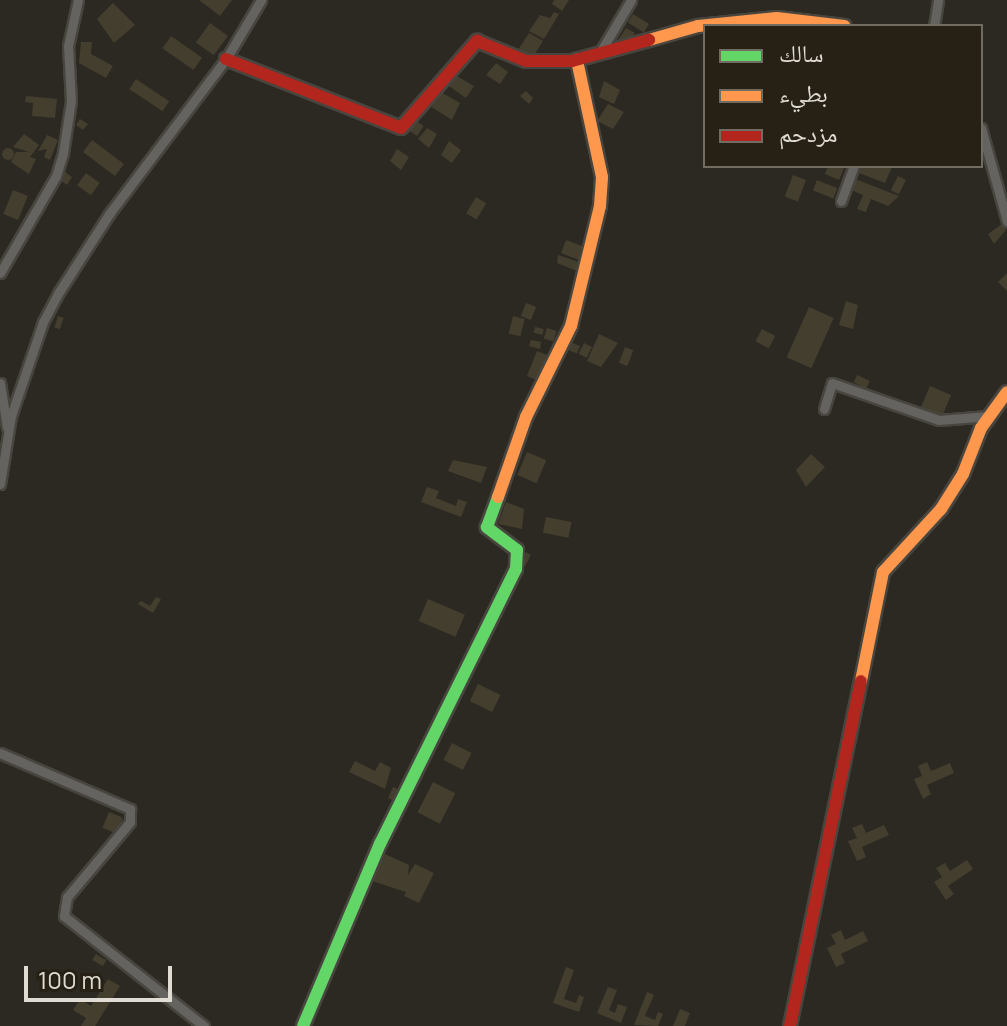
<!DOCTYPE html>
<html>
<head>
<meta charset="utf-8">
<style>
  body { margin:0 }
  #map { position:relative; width:1007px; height:1026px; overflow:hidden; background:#2c2922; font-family:Manrope,"Noto Naskh Arabic",sans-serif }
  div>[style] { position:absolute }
  .building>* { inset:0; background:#443e2e; transform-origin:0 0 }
  .round { border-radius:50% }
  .roads { filter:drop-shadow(2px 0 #48453f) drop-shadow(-2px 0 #48453f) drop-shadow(0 2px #48453f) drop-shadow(0 -2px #48453f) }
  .street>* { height:9px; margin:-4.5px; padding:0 4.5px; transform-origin:4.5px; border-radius:4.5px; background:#646360 }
  .fast>* { height:12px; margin:-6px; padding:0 6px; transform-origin:6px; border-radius:6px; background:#63d668 }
  .slow>* { height:12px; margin:-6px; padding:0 6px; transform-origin:6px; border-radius:6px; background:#ff974d }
  .jam>* { height:12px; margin:-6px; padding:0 6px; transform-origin:6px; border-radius:6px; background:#b3261e }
  span { translate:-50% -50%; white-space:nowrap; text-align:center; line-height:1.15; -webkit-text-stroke:6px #262114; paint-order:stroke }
  .legend { position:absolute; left:703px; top:24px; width:280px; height:144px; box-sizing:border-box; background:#262114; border:2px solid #706c61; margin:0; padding:10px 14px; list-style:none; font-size:24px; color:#e0dcd4 }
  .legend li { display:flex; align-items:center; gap:16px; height:40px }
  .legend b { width:40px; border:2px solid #706c61 }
  .scale { position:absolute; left:24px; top:966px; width:148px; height:36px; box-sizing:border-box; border:4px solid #e0dcd4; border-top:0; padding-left:10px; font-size:24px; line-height:28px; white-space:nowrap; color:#e0dcd4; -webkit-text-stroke:6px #262114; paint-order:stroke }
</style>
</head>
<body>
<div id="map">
  <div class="building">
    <div style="clip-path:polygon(199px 0,232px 0,220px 16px)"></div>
    <div style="clip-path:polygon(554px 0,569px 0,562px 11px,552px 4px)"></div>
    <div style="clip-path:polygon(113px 3px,135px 25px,114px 43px,97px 19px)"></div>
    <div style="clip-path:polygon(554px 12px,559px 14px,544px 39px,529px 31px,540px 15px,550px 18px)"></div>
    <div style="left:633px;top:14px;width:19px;height:10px;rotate:32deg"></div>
    <div style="left:210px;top:23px;width:22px;height:24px;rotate:36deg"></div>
    <div style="clip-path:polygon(626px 28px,635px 33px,627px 44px,618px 40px)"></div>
    <div style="clip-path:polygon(529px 33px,543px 41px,533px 57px,518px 50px)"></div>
    <div style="left:171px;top:36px;width:38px;height:15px;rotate:35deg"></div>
    <div style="clip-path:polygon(81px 42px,92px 42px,91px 54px,113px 66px,106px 78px,79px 63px)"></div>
    <div style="clip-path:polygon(496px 63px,508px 72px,500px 84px,486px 75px)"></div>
    <div style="clip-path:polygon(455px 75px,474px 86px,466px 98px,446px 84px)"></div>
    <div style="left:136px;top:79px;width:40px;height:12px;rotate:34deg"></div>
    <div style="clip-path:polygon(604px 81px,620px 90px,614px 104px,599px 97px)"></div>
    <div style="clip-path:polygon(526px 91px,533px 98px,529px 104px,520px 96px)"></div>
    <div style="clip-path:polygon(441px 92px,460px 103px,452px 120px,430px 106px)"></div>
    <div style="clip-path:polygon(26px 96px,57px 99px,55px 118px,32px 116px,33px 103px,25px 102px)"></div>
    <div style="clip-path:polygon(608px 104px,624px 112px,613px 129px,597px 121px)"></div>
    <div style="clip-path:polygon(80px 119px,88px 124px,83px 130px,76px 125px)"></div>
    <div style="left:416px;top:121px;width:9px;height:12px;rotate:32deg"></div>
    <div style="clip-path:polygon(427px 128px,437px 134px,429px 148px,418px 139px)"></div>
    <div style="clip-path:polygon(24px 134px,39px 145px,30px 157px,36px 159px,29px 174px,11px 162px,16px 152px,29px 152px,13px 147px)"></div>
    <div style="clip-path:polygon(47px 135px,58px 140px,50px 160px,44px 157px,47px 149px,38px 151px)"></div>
    <div style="left:92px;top:140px;width:40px;height:15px;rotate:37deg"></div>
    <div style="clip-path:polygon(449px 141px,461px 150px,452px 163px,441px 155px)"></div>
    <div class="round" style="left:2px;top:148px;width:12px;height:12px"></div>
    <div style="clip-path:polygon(397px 149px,409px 157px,401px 170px,390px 161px)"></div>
    <div style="clip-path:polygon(828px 166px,845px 166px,839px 180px,825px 174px)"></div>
    <div style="clip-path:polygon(862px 166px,889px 166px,892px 167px,885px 183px,859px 173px)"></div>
    <div style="clip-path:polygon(64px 171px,72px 177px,67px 185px,59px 179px)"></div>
    <div style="left:86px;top:173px;width:17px;height:15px;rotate:36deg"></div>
    <div style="left:793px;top:175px;width:14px;height:23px;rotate:21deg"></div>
    <div style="left:898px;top:176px;width:9px;height:16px;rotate:27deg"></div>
    <div style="clip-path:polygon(855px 179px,899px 196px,888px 206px,871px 199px,866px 212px,857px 209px,863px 195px,851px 190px)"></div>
    <div style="left:817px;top:180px;width:22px;height:11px;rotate:22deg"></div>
    <div style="left:13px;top:190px;width:16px;height:26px;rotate:22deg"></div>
    <div style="left:476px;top:197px;width:12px;height:19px;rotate:31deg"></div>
    <div style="clip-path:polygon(1002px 224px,1006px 230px,994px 244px,988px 234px)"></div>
    <div style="left:566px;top:240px;width:19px;height:14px;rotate:21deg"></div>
    <div style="clip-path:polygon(558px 255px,579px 262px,577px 271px,557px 263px)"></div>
    <div style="clip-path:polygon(1007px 273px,1007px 291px,998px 282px)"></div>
    <div style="clip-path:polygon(846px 301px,858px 305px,853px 329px,839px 325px)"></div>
    <div style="left:526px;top:303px;width:11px;height:14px;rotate:22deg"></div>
    <div style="left:809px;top:307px;width:27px;height:55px;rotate:24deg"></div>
    <div style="left:58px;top:316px;width:6px;height:12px;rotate:18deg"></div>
    <div style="left:513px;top:316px;width:12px;height:18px;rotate:14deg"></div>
    <div style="left:535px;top:327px;width:9px;height:6px;rotate:13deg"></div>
    <div style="left:547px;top:328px;width:10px;height:11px;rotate:17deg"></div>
    <div style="left:762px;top:329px;width:15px;height:14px;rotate:28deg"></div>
    <div style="clip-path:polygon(599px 334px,618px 343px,601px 367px,587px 361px)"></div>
    <div style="clip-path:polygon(531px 340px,541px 342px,540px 349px,529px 346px)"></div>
    <div style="left:568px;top:341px;width:13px;height:8px;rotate:23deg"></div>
    <div style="left:584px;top:343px;width:9px;height:12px;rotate:27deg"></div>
    <div style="left:625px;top:347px;width:9px;height:17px;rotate:21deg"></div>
    <div style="left:537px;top:351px;width:11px;height:27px;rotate:22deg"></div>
    <div style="left:857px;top:375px;width:14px;height:8px;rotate:25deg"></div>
    <div style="left:930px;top:386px;width:23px;height:24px;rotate:23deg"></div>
    <div style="left:527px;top:452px;width:21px;height:25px;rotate:23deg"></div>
    <div style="clip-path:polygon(811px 454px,825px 467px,806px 487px,796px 470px)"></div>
    <div style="clip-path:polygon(453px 460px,487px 467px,481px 483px,448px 471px)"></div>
    <div style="clip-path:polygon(427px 487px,439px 491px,436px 498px,456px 506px,458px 499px,467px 502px,461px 517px,421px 502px)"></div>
    <div style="clip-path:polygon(506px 502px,524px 509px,522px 529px,498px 524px)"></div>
    <div style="left:546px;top:517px;width:26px;height:16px;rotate:11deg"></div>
    <div style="clip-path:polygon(526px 552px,531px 555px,525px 566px,519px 563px)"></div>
    <div style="clip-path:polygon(156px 597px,161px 599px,153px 613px,138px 604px,141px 601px,150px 606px)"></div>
    <div style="left:428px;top:599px;width:40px;height:24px;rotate:23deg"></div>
    <div style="left:478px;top:684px;width:25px;height:19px;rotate:26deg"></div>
    <div style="left:452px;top:743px;width:22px;height:19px;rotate:27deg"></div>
    <div style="clip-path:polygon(355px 761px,375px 771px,380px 762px,391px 768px,385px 789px,349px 772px)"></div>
    <div style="clip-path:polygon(927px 762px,931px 771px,950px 763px,954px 773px,927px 785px,931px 794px,923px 799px,914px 779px,922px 776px,918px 766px)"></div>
    <div style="left:433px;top:782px;width:25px;height:34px;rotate:27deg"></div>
    <div style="clip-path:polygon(393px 787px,400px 790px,394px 801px,388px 798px)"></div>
    <div style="left:109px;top:812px;width:15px;height:17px;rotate:23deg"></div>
    <div style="clip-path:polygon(862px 824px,866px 833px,884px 825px,889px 835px,862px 847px,866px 857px,857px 861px,848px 841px,857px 838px,852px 828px)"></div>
    <div style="clip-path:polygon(385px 854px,409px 865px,408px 875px,415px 864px,434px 873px,419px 903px,404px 896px,406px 892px,372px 881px)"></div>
    <div style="clip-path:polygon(967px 860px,973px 869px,948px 886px,954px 894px,946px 900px,934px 882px,942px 877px,936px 868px,945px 863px,950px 871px)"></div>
    <div style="clip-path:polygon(841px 930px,845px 940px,863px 931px,868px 941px,841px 954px,845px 963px,836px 967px,827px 948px,836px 944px,831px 935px)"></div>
    <div style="left:96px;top:954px;width:12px;height:7px;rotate:31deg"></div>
    <div style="clip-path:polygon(566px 967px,574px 970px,564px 999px,576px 1003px,579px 995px,584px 997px,579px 1012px,553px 1003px)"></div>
    <div style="clip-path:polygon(108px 979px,120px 986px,95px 1026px,81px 1026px,86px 1018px,73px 1010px,80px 999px,91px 1006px)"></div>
    <div style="clip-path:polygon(608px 987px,617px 990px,609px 1010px,615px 1013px,618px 1004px,627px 1007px,621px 1023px,597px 1013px)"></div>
    <div style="clip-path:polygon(647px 992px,654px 995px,645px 1016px,655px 1020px,658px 1012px,663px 1014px,658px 1026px,634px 1025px)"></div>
    <div style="clip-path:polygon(680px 1009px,690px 1013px,685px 1026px,673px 1026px)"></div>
  </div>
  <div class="roads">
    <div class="street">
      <div style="left:934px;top:26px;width:26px;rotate:-81deg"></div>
      <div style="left:599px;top:54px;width:63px;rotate:-59.3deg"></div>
      <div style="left:981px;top:128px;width:97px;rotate:74.4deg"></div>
      <div style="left:841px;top:201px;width:37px;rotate:-70deg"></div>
      <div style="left:0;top:273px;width:112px;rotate:-60deg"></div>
      <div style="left:56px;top:176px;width:24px;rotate:-73deg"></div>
      <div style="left:63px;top:153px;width:53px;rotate:-81.3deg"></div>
      <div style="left:71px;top:101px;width:55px;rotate:-93.1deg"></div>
      <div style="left:68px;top:46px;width:47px;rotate:-77.7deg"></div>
      <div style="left:0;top:383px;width:45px;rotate:81deg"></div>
      <div style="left:824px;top:409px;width:27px;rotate:-73deg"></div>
      <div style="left:832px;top:383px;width:113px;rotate:19.1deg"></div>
      <div style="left:939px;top:420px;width:49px;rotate:-4.7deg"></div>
      <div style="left:0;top:484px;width:69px;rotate:-80.8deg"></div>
      <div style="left:11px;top:416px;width:99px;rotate:-71.2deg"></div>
      <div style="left:43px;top:322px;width:34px;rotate:-62deg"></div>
      <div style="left:59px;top:292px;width:93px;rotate:-57.3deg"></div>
      <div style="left:109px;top:214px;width:194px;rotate:-53deg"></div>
      <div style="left:226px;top:59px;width:69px;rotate:-59.3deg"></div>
      <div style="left:0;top:753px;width:142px;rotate:23.3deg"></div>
      <div style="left:130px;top:809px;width:13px;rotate:90deg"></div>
      <div style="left:130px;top:822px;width:98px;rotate:130deg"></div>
      <div style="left:67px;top:897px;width:19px;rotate:99deg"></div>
      <div style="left:64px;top:916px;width:178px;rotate:38.2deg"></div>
    </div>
    <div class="fast">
      <div style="left:303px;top:1026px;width:198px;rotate:-67.1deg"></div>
      <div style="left:380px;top:844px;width:307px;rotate:-63.7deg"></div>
      <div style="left:516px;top:569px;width:19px;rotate:-87deg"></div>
      <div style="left:517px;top:550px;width:38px;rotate:-143deg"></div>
      <div style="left:487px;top:527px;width:32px;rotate:-70deg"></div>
    </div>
    <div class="slow">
      <div style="left:649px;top:40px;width:51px;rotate:-15.9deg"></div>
      <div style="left:698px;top:26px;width:79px;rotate:-5.8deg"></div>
      <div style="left:777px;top:18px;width:68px;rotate:6.7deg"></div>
      <div style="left:498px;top:497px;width:85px;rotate:-70.7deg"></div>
      <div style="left:526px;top:417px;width:102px;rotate:-63.7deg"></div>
      <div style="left:571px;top:326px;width:123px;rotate:-76.4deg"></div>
      <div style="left:600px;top:206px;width:29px;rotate:-86deg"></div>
      <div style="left:602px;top:177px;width:120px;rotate:-102.1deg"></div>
      <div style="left:861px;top:681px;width:111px;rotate:-78.6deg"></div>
      <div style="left:883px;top:572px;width:86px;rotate:-47.4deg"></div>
      <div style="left:941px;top:509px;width:41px;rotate:-57.8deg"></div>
      <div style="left:963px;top:474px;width:49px;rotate:-68.6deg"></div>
      <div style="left:981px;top:428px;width:44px;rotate:-54.2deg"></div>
    </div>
    <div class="jam">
      <div style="left:226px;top:59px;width:188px;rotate:21.5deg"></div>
      <div style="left:401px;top:128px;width:116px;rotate:-48.9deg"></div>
      <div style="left:477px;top:41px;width:53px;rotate:22.2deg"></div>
      <div style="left:526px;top:61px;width:46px"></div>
      <div style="left:572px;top:61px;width:80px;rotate:-15.3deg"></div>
      <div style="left:790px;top:1026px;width:352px;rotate:-78.4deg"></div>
    </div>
  </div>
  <ul class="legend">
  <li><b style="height:10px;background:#63d668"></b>سالك</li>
  <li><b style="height:10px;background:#ff974d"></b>بطيء</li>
  <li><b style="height:10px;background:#b3261e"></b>مزدحم</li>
  </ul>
  <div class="scale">100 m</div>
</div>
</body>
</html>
